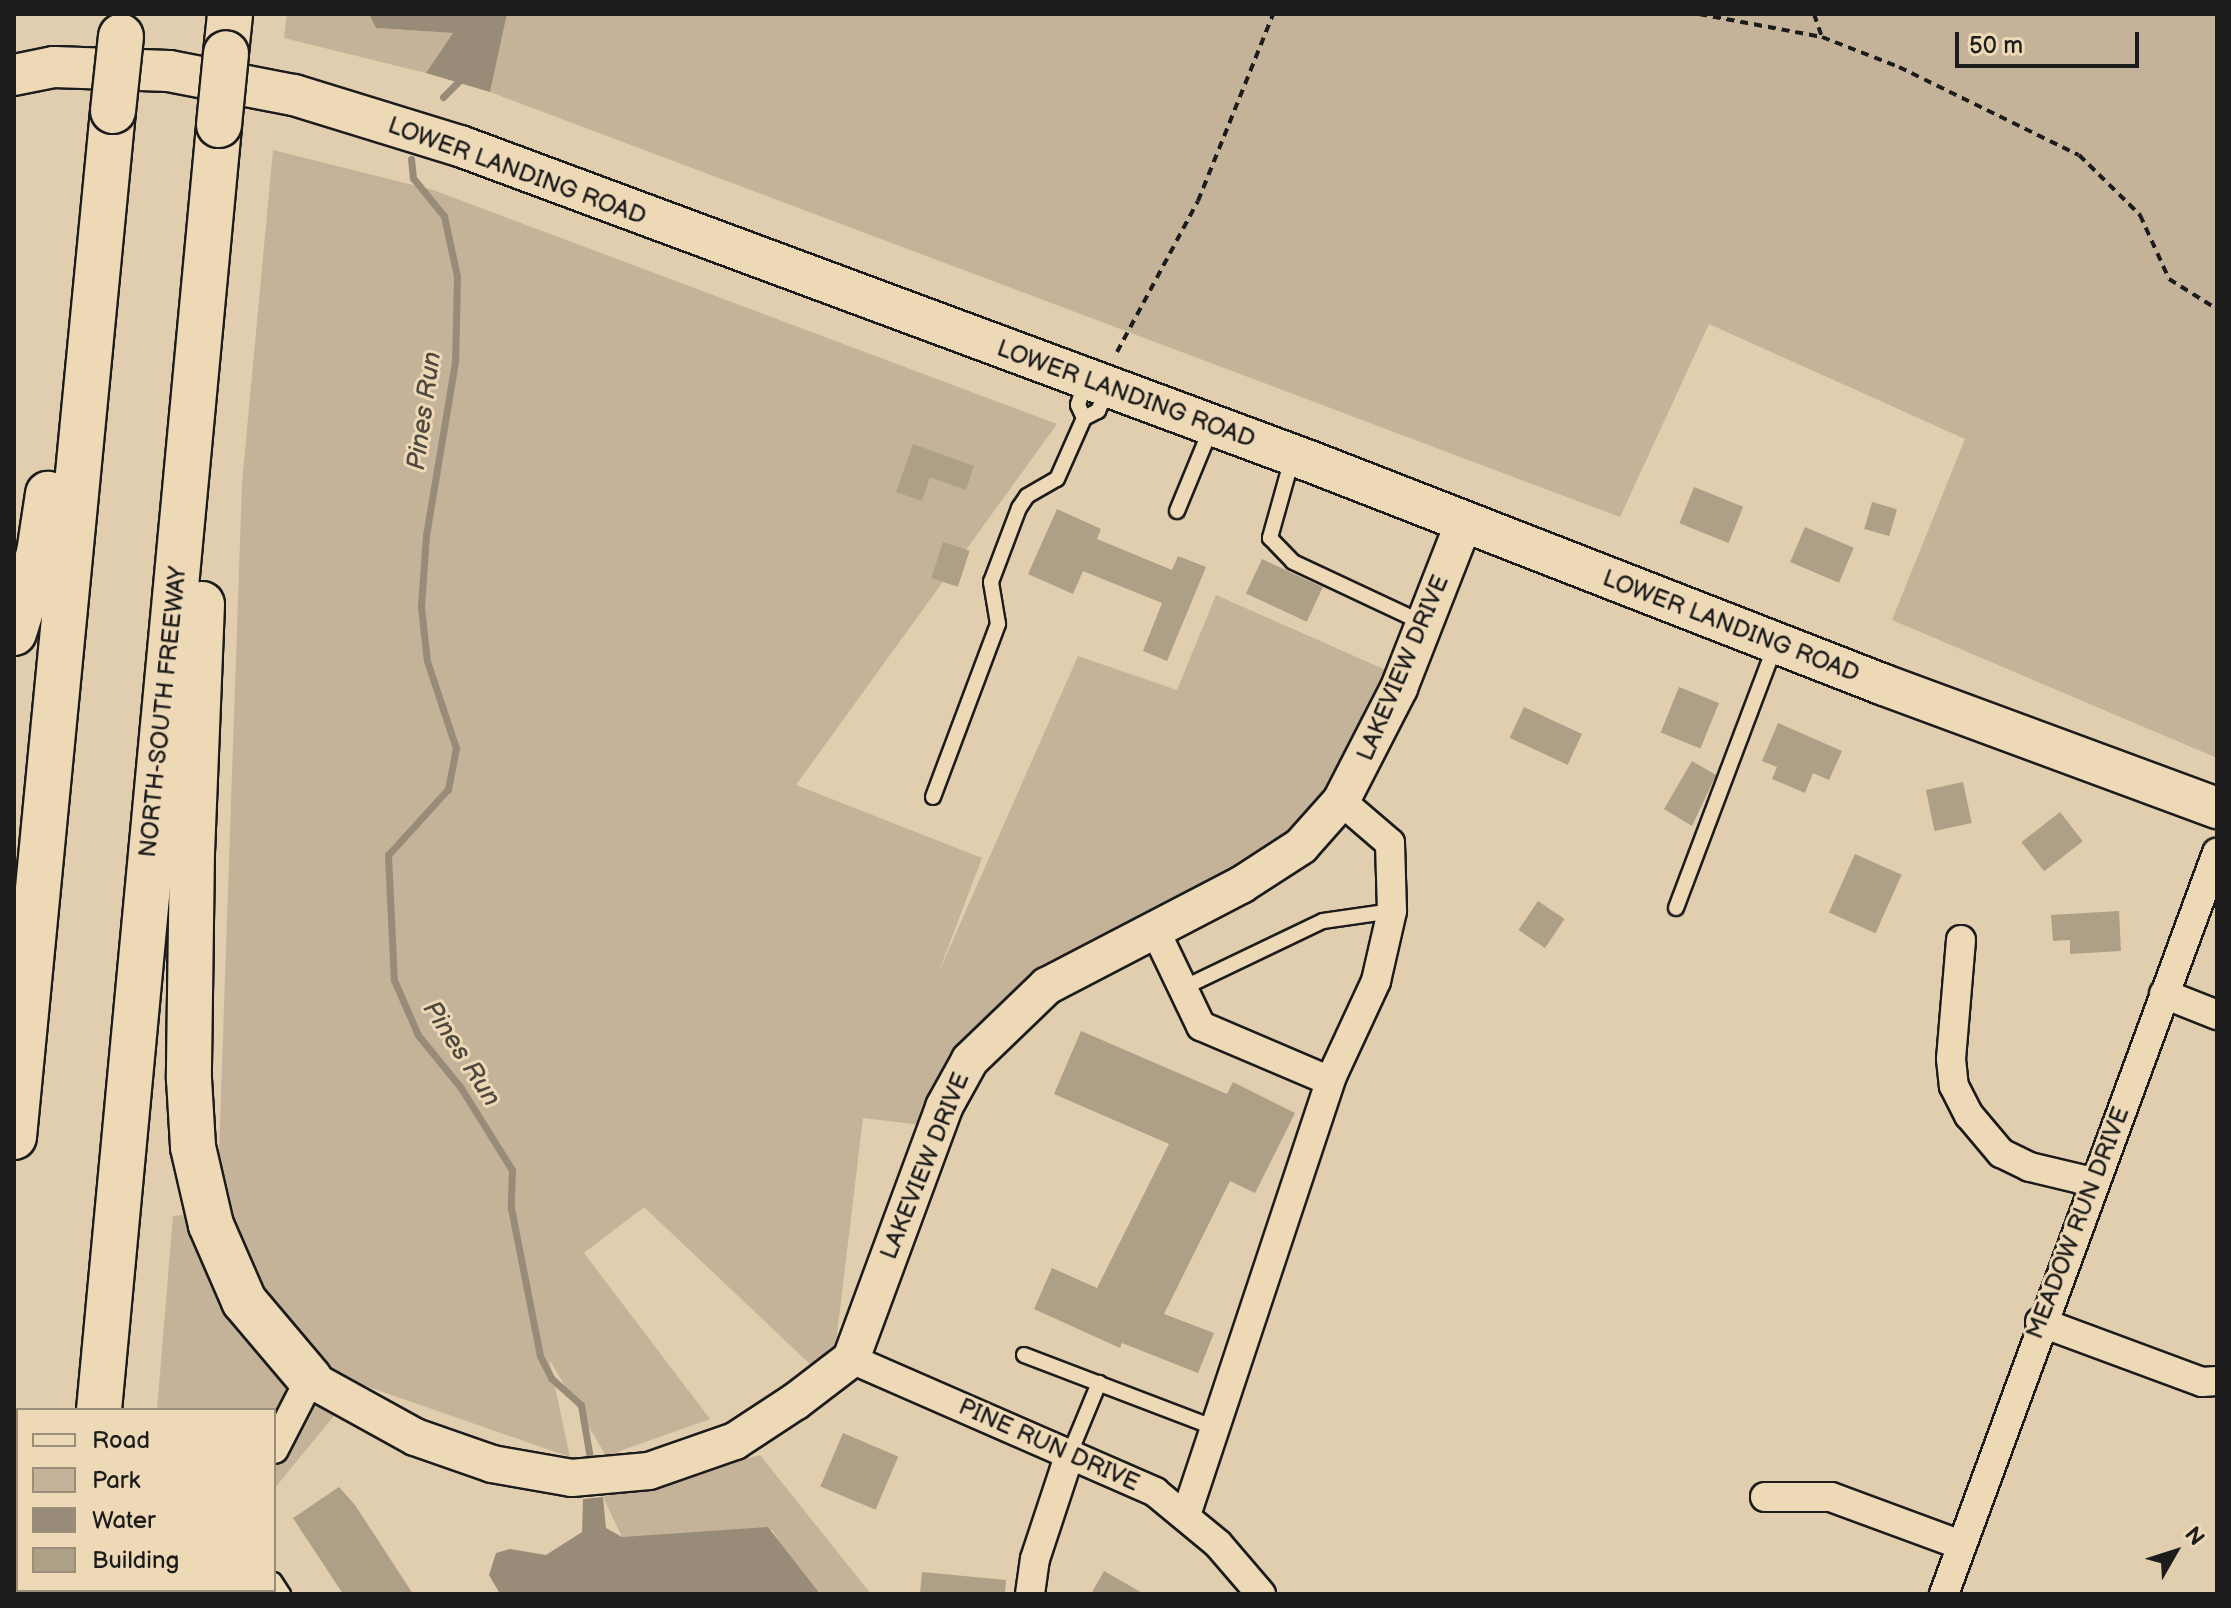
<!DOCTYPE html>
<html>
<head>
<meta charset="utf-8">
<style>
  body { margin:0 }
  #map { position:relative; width:2231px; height:1608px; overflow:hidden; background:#e1ceae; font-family:"Balsamiq Sans",sans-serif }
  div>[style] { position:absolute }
  .green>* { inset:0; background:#c4b398 }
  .water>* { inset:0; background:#988b77 }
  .stream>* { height:7px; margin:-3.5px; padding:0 3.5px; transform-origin:3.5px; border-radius:3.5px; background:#988b77 }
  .building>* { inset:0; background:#ae9f87; transform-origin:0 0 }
  .path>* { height:4px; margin-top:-2px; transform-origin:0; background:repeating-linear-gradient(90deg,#1c1c1c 0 8px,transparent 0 14px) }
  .roads { filter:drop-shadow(2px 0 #1c1c1c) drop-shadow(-2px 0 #1c1c1c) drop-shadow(0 2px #1c1c1c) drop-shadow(0 -2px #1c1c1c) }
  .service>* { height:14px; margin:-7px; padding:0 7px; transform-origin:7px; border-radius:7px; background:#eed9b7 }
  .minor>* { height:28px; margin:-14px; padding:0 14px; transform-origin:14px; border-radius:14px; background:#eed9b7 }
  .tertiary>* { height:36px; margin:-18px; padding:0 18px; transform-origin:18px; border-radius:18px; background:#eed9b7 }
  .secondary>* { height:40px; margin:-20px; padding:0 20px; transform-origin:20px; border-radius:20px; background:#eed9b7 }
  .motorway>* { height:44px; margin:-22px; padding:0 22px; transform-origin:22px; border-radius:22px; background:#eed9b7 }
  .bridges { filter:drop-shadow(2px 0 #1c1c1c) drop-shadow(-2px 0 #1c1c1c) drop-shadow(0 2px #1c1c1c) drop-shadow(0 -2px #1c1c1c) }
  .motorway-bridge>* { height:44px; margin:-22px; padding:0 22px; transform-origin:22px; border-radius:22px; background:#eed9b7 }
  span { translate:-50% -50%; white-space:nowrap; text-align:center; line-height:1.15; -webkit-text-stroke:6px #eed9b7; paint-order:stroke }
  .street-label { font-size:24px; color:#1c1c1c }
  .water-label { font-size:26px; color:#4e4840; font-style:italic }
  .frame { position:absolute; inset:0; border:16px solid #1c1c1c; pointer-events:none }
  .legend { position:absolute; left:16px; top:1408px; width:260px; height:184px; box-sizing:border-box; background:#eed9b7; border:2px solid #9a8d79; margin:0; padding:10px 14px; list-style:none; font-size:24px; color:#1c1c1c }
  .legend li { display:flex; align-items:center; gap:16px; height:40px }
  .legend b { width:40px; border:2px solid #9a8d79 }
  .north { position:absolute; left:2135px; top:1512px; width:80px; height:80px; -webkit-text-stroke:6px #eed9b7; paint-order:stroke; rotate:51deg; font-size:22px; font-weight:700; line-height:32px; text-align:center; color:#1c1c1c }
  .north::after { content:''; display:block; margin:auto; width:28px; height:36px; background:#1c1c1c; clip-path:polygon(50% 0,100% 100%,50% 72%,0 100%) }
  .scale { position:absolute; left:1955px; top:32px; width:184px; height:36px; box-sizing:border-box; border:4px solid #1c1c1c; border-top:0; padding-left:10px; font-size:24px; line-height:28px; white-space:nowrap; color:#1c1c1c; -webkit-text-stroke:6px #eed9b7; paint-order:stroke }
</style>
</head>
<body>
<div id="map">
  <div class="green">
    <div style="clip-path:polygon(287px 14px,369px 14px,376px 28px,454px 33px,426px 73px,284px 38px)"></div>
    <div style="clip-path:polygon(507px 14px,2217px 14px,2217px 758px,1892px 620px,1965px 439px,1709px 324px,1620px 517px,490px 92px)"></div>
    <div style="clip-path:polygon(273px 150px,433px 190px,1057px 424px,796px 785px,982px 858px,938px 974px,1078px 656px,1177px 690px,1216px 595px,1388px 671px,1301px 846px,1047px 986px,930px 1126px,863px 1118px,831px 1384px,644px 1207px,584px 1253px,710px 1419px,606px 1456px,549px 1359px,570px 1457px,360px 1384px,274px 1489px,274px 1410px,157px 1410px,173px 1216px,217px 1211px,242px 483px)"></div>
    <div style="clip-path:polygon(760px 1455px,871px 1594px,814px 1594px,772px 1530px,622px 1537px,603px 1497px)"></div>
  </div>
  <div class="water">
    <div style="clip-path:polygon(369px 14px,507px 14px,490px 92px,426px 73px,453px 33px,376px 28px)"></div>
    <div style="clip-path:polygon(603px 1497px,606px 1528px,622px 1537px,768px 1527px,820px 1594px,500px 1594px,489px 1575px,496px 1553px,510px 1549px,546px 1555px,582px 1532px,583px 1499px)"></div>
  </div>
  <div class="stream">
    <div style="left:443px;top:97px;width:30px;rotate:-45deg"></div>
    <div style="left:411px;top:159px;width:19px;rotate:84deg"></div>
    <div style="left:413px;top:178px;width:49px;rotate:50.8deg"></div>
    <div style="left:444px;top:216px;width:61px;rotate:77.8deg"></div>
    <div style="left:457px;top:276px;width:86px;rotate:91.3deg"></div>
    <div style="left:455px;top:362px;width:175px;rotate:99.5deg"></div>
    <div style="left:426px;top:535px;width:72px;rotate:94deg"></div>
    <div style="left:421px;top:607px;width:54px;rotate:83.7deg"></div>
    <div style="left:427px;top:661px;width:92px;rotate:71.6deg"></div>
    <div style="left:456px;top:748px;width:42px;rotate:101deg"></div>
    <div style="left:448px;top:789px;width:89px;rotate:132.3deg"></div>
    <div style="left:388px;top:855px;width:125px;rotate:87.3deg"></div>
    <div style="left:394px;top:980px;width:60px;rotate:66.4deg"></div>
    <div style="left:418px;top:1035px;width:68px;rotate:50.9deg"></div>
    <div style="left:461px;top:1088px;width:97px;rotate:58.1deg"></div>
    <div style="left:512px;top:1170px;width:38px;rotate:92deg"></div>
    <div style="left:511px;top:1208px;width:151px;rotate:78.9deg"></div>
    <div style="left:540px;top:1356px;width:25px;rotate:63deg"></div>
    <div style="left:551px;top:1378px;width:40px;rotate:42deg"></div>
    <div style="left:581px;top:1405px;width:60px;rotate:80.4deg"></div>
  </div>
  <div class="building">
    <div style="clip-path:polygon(913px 444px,974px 466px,966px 490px,930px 477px,922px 501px,896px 492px)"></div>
    <div style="left:1694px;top:487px;width:53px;height:39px;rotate:22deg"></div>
    <div style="left:1872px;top:502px;width:26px;height:28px;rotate:16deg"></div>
    <div style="clip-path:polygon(1057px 509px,1101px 529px,1097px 539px,1172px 570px,1178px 556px,1206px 567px,1167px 661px,1143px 651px,1162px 603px,1083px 571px,1073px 594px,1028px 574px)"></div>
    <div style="left:1805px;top:527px;width:53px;height:38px;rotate:23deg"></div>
    <div style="left:943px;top:542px;width:28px;height:38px;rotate:18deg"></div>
    <div style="left:1262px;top:559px;width:67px;height:38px;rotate:25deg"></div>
    <div style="left:1679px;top:687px;width:43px;height:49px;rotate:22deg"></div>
    <div style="left:1524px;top:707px;width:64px;height:34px;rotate:25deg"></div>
    <div style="clip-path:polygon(1778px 723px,1842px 751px,1829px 780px,1813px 773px,1805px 793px,1772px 779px,1777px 767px,1762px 761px)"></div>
    <div style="clip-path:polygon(1692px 761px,1716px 775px,1692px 826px,1664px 809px)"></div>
    <div style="left:1963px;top:782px;width:42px;height:38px;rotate:78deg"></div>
    <div style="left:2060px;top:812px;width:37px;height:49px;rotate:52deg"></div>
    <div style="left:1855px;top:854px;width:51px;height:64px;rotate:24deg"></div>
    <div style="left:1538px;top:901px;width:32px;height:35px;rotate:34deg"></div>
    <div style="clip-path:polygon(2119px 911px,2121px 951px,2070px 954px,2070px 940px,2053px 941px,2051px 915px)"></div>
    <div style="clip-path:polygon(1081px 1031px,1227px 1094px,1233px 1082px,1295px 1113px,1255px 1193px,1230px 1181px,1164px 1314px,1214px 1333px,1198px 1373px,1122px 1343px,1120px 1348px,1034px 1309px,1052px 1268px,1097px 1288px,1169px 1144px,1054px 1094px)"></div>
    <div style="left:843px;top:1433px;width:60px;height:58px;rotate:23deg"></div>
    <div style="clip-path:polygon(339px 1487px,355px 1505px,413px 1594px,343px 1594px,293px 1518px)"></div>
    <div style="clip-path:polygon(1104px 1571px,1144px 1594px,1091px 1594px)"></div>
    <div style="clip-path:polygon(922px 1572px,1006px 1580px,1005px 1594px,920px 1594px)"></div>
  </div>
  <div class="path">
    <div style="left:1699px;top:14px;width:125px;rotate:10.6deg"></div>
    <div style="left:1814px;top:14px;width:24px;rotate:71deg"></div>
    <div style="left:1822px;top:37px;width:83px;rotate:21.3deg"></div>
    <div style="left:1899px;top:67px;width:200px;rotate:26.1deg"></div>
    <div style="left:2079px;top:155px;width:86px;rotate:44.5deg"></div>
    <div style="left:2140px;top:215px;width:70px;rotate:65.6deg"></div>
    <div style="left:2169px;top:279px;width:57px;rotate:32deg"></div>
    <div style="left:1117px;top:352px;width:171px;rotate:-61.8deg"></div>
    <div style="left:1198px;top:201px;width:201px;rotate:-68.1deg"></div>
  </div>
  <div class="roads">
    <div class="service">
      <div style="left:1086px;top:380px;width:26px;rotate:108deg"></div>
      <div style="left:1078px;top:405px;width:14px;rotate:65deg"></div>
      <div style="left:1084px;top:418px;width:16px;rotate:-27deg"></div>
      <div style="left:1098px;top:411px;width:23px;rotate:-67deg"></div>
      <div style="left:1292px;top:459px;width:82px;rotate:105.6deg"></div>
      <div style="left:1270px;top:538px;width:33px;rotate:46deg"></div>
      <div style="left:1293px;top:562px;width:144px;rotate:25.1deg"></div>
      <div style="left:1177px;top:511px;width:92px;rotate:-67.6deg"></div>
      <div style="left:933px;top:797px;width:185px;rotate:-69.4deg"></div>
      <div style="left:998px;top:624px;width:43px;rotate:-99.5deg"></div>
      <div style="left:991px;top:582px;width:79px;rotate:-69.3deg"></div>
      <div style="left:1019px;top:508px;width:14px;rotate:-56deg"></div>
      <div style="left:1027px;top:496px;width:34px;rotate:-30deg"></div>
      <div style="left:1057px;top:479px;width:67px;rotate:-66.1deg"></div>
      <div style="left:1676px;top:908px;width:283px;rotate:-69.3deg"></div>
      <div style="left:1183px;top:988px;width:155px;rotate:-25.6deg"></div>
      <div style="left:1323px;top:921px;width:70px;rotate:-8.2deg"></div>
      <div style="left:1024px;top:1355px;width:204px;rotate:20.9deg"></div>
      <div style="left:1070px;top:1453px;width:76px;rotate:-67.5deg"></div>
      <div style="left:274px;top:1580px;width:17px;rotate:57deg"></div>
    </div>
    <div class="minor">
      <div style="left:1154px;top:928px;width:109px;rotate:64.4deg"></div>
      <div style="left:1201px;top:1026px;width:140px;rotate:23.1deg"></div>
      <div style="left:1961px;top:940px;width:119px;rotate:94.8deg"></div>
      <div style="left:1951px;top:1059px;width:27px;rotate:84deg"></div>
      <div style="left:1954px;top:1086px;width:33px;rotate:63deg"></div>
      <div style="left:1969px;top:1115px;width:50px;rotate:49.9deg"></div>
      <div style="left:2001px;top:1153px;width:32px;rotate:26deg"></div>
      <div style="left:2030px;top:1167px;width:65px;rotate:13.4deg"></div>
      <div style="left:2164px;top:994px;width:57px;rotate:21.6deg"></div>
      <div style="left:2040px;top:1322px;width:173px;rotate:20.3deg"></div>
      <div style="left:2202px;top:1382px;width:15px;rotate:-4deg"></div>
      <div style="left:851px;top:1359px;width:332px;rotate:23.6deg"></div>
      <div style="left:1155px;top:1492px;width:82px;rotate:39.5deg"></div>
      <div style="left:1218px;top:1544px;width:66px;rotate:49.3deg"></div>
      <div style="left:274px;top:1449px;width:79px;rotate:-62.8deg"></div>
      <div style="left:1765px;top:1497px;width:66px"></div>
      <div style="left:1831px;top:1497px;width:139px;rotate:20.3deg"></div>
      <div style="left:1186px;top:1515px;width:463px;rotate:-71.6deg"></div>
      <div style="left:1332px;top:1076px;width:105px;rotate:-65.1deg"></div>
      <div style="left:1376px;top:981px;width:72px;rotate:-77.1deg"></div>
      <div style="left:1392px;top:911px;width:68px;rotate:-91.7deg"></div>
      <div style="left:1390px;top:843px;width:65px;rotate:-139.4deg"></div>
      <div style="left:233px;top:1594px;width:4px;rotate:-90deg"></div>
      <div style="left:1030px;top:1594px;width:35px;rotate:-82deg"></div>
      <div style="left:1035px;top:1559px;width:112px;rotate:-71.7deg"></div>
      <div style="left:1944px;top:1594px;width:790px;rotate:-69.78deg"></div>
    </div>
    <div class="tertiary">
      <div style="left:310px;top:1379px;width:120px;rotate:28.9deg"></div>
      <div style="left:415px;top:1437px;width:82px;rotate:19.3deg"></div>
      <div style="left:492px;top:1464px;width:81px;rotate:9.9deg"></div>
      <div style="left:572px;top:1478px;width:77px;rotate:-5.2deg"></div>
      <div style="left:649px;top:1471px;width:91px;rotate:-19.2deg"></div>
      <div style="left:735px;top:1441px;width:73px;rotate:-33.3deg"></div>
      <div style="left:796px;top:1401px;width:69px;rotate:-37.4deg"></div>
      <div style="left:851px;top:1359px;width:269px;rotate:-69.7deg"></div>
      <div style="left:944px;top:1107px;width:54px;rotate:-61deg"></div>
      <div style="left:970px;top:1060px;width:107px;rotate:-43.9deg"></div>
      <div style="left:1047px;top:986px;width:219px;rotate:-27.5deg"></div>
      <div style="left:1241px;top:885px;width:72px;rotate:-33deg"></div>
      <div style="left:1301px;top:846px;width:60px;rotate:-48.4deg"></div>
      <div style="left:1341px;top:801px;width:127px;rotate:-62.8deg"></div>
      <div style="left:1399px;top:688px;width:178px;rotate:-68.6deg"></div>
    </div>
    <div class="secondary">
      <div style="left:14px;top:75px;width:41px;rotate:-11.3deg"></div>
      <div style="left:54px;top:67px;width:115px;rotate:2deg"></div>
      <div style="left:169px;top:71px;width:127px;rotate:10.9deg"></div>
      <div style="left:294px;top:95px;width:174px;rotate:17.1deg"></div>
      <div style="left:460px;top:146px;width:906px;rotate:20.36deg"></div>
      <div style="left:1309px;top:461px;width:617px;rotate:21.28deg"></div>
      <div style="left:1884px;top:685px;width:355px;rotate:20.3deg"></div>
    </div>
    <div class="motorway">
      <div style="left:226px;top:53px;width:39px;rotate:-84deg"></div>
      <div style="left:202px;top:604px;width:247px;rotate:92.3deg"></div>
      <div style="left:192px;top:851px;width:228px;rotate:90.8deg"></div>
      <div style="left:189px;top:1079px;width:68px;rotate:86.6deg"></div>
      <div style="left:193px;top:1147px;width:80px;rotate:77deg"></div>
      <div style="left:211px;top:1225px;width:83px;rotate:66.5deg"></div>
      <div style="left:244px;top:1301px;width:102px;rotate:49.8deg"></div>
      <div style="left:14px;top:633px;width:84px;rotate:-72.6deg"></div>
      <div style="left:39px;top:553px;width:60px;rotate:-81.3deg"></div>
      <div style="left:14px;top:1137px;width:1031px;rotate:-84.49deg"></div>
      <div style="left:99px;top:1410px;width:1291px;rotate:-84.66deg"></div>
      <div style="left:90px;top:1594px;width:4px;rotate:-90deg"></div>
    </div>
  </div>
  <div class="bridges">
    <div class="motorway-bridge">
      <div style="left:113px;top:111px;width:75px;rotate:-83.9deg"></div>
      <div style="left:219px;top:125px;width:72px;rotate:-84.4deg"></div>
    </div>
  </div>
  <div class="street-label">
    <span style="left:517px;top:171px;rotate:20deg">LOWER LANDING ROAD</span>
    <span style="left:1126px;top:394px;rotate:20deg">LOWER LANDING ROAD</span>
    <span style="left:1731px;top:626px;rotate:21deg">LOWER LANDING ROAD</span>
    <span style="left:1403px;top:668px;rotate:-67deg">LAKEVIEW DRIVE</span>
    <span style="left:163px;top:712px;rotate:-84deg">NORTH-SOUTH FREEWAY</span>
    <span style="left:925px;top:1166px;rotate:-68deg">LAKEVIEW DRIVE</span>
    <span style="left:2078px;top:1223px;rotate:-69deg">MEADOW RUN DRIVE</span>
    <span style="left:1049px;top:1445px;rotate:24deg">PINE RUN DRIVE</span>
  </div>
  <div class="water-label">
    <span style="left:425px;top:411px;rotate:-82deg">Pines Run</span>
    <span style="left:461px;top:1054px;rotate:57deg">Pines Run</span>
  </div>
  <div class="frame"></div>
  <ul class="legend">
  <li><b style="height:10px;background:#eed9b7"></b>Road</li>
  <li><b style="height:22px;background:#c4b398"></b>Park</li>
  <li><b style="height:22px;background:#988b77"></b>Water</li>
  <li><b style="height:22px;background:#ae9f87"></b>Building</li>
  </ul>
  <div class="north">N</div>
  <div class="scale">50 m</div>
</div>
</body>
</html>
